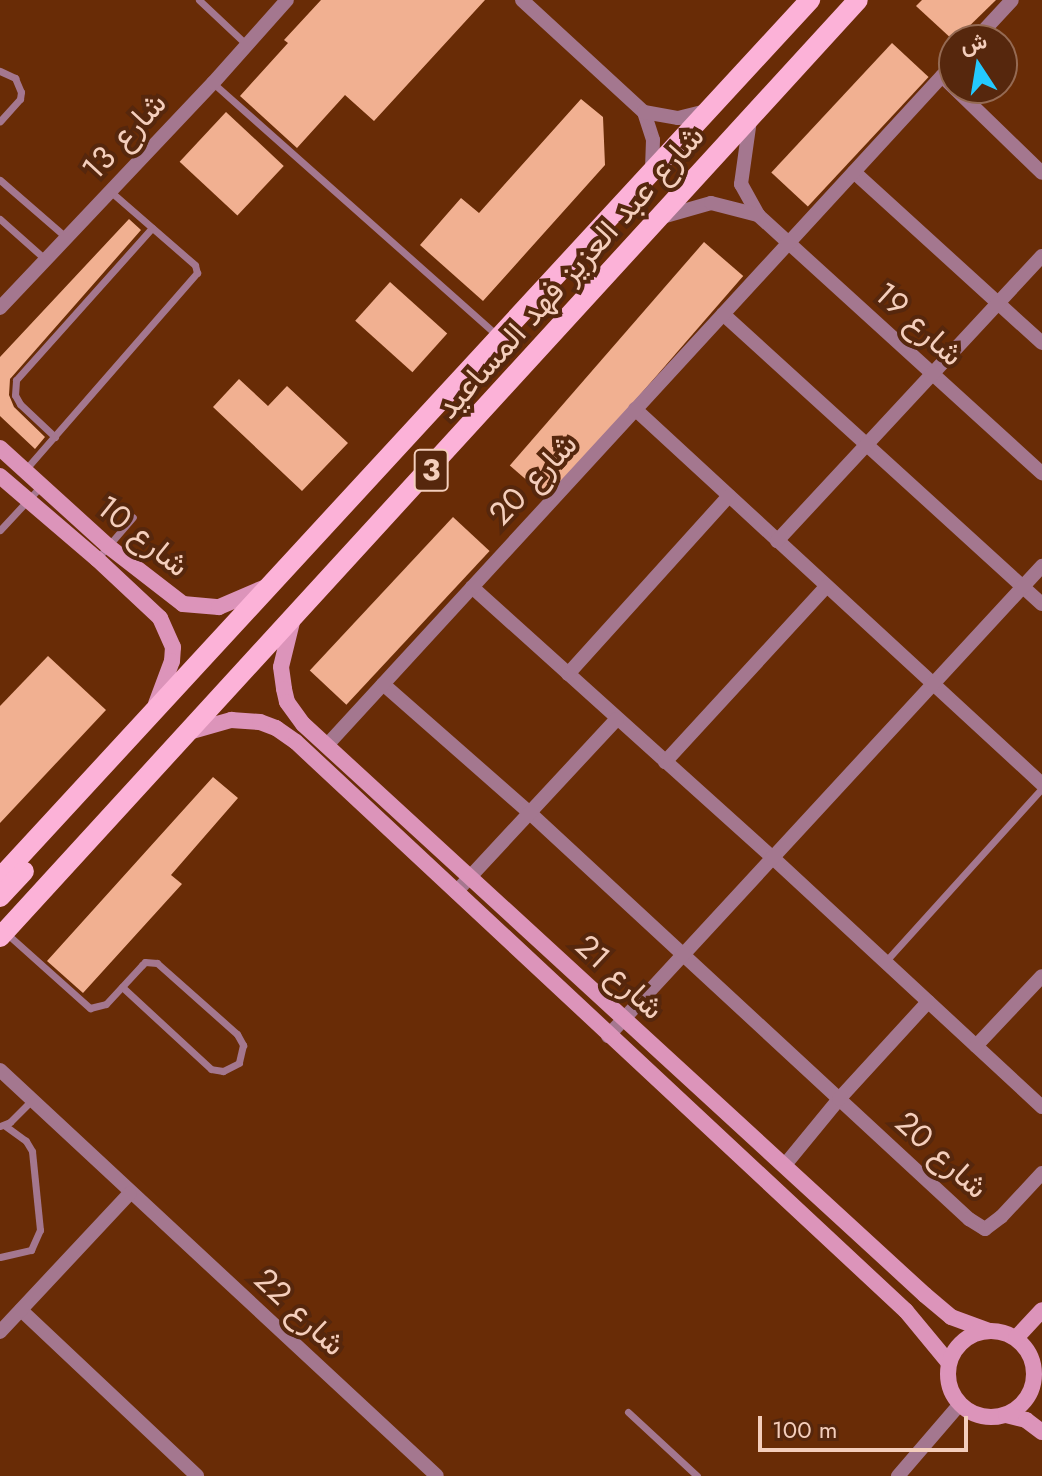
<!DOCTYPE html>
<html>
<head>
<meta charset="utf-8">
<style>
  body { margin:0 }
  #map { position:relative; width:1042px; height:1476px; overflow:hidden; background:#692c06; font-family:Jost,Vazirmatn,sans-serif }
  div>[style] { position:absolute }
  .building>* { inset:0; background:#f1b091; transform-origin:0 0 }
  .lane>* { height:7px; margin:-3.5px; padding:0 3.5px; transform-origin:3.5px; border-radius:3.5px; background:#a4778f }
  .street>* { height:14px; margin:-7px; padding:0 7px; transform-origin:7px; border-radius:7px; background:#a4778f }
  .secondary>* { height:16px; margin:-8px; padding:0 8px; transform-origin:8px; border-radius:8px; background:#dc94ba }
  .secondary>.ring { margin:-8px; padding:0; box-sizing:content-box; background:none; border:16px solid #dc94ba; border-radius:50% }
  .primary>* { height:20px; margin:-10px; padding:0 10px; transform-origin:10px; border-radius:10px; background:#fcb2d8 }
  span { translate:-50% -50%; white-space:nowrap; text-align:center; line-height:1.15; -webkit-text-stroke:8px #56270d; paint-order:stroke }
  .shield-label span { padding:2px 6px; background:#56270d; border:2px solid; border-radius:6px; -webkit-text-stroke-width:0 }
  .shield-label { font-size:30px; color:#f4cebc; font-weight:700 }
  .street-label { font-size:32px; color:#f4cebc }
  .north { position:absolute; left:938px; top:24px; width:80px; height:80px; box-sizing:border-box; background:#56270d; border:2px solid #956a53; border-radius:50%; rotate:348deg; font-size:22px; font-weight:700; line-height:32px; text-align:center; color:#f4cebc }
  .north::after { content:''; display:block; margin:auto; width:28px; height:36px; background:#24c9fe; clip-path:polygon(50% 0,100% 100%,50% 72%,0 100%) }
  .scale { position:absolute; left:758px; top:1416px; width:210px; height:36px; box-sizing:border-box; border:4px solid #f4cebc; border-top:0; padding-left:10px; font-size:24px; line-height:28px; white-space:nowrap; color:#f4cebc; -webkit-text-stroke:6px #56270d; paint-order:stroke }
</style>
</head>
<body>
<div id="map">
  <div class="building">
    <div style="clip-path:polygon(321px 0,485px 0,374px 121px,345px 95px,297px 148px,240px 96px,288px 43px,284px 40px)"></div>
    <div style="clip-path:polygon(922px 0,996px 0,954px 41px,916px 6px)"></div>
    <div style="left:892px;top:43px;width:50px;height:177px;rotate:43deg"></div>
    <div style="clip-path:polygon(581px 99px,603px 117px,605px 165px,483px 301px,420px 245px,461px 198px,479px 213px)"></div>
    <div style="left:226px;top:112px;width:79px;height:68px;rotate:43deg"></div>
    <div style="clip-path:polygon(129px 219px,141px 230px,10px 379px,9px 395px,14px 407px,45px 437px,35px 449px,0 416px,0 357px)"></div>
    <div style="left:704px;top:242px;width:52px;height:296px;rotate:41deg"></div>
    <div style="left:390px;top:282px;width:77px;height:52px;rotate:42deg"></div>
    <div style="clip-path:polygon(239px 379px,268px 406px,287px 386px,348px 443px,302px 491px,213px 407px)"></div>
    <div style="left:453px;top:517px;width:50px;height:210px;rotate:43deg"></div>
    <div style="clip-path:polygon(48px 656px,106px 710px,0 823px,0 706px)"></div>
    <div style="clip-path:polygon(213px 777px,238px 798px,171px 875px,182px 884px,83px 993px,47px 961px)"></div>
  </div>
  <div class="lane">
    <div style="left:199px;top:0;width:66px;rotate:43.2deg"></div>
    <div style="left:0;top:71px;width:17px;rotate:25deg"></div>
    <div style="left:15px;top:78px;width:15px;rotate:67deg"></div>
    <div style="left:21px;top:92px;width:7px;rotate:98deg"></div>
    <div style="left:20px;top:99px;width:30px;rotate:132deg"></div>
    <div style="left:213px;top:83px;width:383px;rotate:41.6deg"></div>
    <div style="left:0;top:180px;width:89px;rotate:40.9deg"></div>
    <div style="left:0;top:219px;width:62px;rotate:41.7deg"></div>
    <div style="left:55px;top:437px;width:48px;rotate:-136.7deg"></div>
    <div style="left:20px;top:404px;width:10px;rotate:-119deg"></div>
    <div style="left:15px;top:395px;width:15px;rotate:-86deg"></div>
    <div style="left:16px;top:380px;width:204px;rotate:-48.2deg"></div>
    <div style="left:25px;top:470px;width:262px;rotate:-48.9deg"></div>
    <div style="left:197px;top:273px;width:8px;rotate:-104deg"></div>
    <div style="left:195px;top:265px;width:111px;rotate:-139deg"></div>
    <div style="left:0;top:530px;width:60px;rotate:-47deg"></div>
    <div style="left:97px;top:559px;width:55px;rotate:-49.4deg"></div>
    <div style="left:6px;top:933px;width:113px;rotate:41.8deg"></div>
    <div style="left:90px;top:1008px;width:16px;rotate:-14deg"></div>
    <div style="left:106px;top:1004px;width:53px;rotate:-47.3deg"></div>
    <div style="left:142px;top:965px;width:4px;rotate:-45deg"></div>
    <div style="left:145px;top:962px;width:12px;rotate:5deg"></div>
    <div style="left:157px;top:963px;width:107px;rotate:41.6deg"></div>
    <div style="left:237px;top:1034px;width:13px;rotate:61deg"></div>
    <div style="left:243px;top:1045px;width:18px;rotate:103deg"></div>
    <div style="left:239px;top:1063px;width:18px;rotate:153deg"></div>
    <div style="left:223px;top:1071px;width:12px;rotate:-171deg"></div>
    <div style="left:211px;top:1069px;width:121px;rotate:-137.3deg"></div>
    <div style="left:885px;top:962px;width:234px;rotate:-47.9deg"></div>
    <div style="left:0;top:1126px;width:11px;rotate:-22deg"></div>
    <div style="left:10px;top:1122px;width:31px;rotate:-45deg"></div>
    <div style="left:0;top:1257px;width:32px;rotate:-13deg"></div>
    <div style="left:31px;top:1250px;width:22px;rotate:-66deg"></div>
    <div style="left:40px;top:1230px;width:79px;rotate:-95.8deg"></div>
    <div style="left:32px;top:1151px;width:12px;rotate:-121deg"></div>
    <div style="left:26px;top:1141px;width:27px;rotate:-144deg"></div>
    <div style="left:628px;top:1412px;width:94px;rotate:42.8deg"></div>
  </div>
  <div class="street">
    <div style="left:522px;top:0;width:166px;rotate:42.6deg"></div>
    <div style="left:644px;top:112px;width:29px;rotate:72deg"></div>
    <div style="left:653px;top:140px;width:32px;rotate:92deg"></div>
    <div style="left:975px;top:40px;width:54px;rotate:-47.2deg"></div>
    <div style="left:942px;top:76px;width:139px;rotate:44.1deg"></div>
    <div style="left:644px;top:112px;width:35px;rotate:10deg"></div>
    <div style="left:678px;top:118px;width:29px;rotate:-14deg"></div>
    <div style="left:750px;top:120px;width:65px;rotate:98deg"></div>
    <div style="left:741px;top:184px;width:35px;rotate:61deg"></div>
    <div style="left:758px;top:215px;width:384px;rotate:42.3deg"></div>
    <div style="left:854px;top:172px;width:254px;rotate:42.3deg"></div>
    <div style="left:662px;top:217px;width:51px;rotate:-15.9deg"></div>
    <div style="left:711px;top:203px;width:49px;rotate:14.3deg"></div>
    <div style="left:0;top:308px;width:310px;rotate:-46.6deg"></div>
    <div style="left:213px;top:83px;width:111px;rotate:-48.3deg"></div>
    <div style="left:723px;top:314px;width:431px;rotate:42.3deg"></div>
    <div style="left:635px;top:409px;width:553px;rotate:42.66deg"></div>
    <div style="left:777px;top:541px;width:389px;rotate:-47.1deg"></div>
    <div style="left:472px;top:587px;width:404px;rotate:42deg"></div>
    <div style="left:772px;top:857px;width:368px;rotate:42.8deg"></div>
    <div style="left:568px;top:674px;width:240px;rotate:-47.9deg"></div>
    <div style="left:383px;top:684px;width:197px;rotate:41.3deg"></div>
    <div style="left:531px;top:814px;width:597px;rotate:42.76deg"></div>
    <div style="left:969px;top:1219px;width:19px;rotate:32deg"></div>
    <div style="left:985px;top:1229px;width:20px;rotate:-37deg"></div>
    <div style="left:1001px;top:1217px;width:60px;rotate:-47deg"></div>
    <div style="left:328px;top:744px;width:925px;rotate:-47.41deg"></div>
    <div style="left:665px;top:762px;width:239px;rotate:-47.4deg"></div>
    <div style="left:456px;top:892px;width:236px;rotate:-47.1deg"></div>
    <div style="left:608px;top:1036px;width:640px;rotate:-47.28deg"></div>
    <div style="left:976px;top:1046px;width:96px;rotate:-46.7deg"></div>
    <div style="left:0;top:1070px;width:596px;rotate:42.89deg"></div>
    <div style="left:784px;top:1166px;width:87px;rotate:-50.6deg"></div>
    <div style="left:839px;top:1099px;width:132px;rotate:-47.5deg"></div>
    <div style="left:21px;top:1310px;width:242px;rotate:43.3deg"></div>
    <div style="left:0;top:1332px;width:190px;rotate:-46.9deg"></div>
    <div style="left:898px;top:1476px;width:95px;rotate:-49.3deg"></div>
  </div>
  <div class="secondary">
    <div style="left:0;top:448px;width:146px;rotate:42.2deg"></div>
    <div style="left:108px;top:546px;width:95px;rotate:37.7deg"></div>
    <div style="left:183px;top:604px;width:36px;rotate:5deg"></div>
    <div style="left:219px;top:607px;width:51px;rotate:-23.1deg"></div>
    <div style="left:0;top:476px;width:128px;rotate:40.6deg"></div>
    <div style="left:97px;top:559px;width:86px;rotate:43.1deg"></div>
    <div style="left:160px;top:618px;width:32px;rotate:66deg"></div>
    <div style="left:173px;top:647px;width:14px;rotate:94deg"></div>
    <div style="left:172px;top:661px;width:46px;rotate:110.4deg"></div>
    <div style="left:292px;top:622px;width:46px;rotate:103.7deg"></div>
    <div style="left:281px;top:667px;width:22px;rotate:82deg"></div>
    <div style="left:284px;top:689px;width:13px;rotate:77deg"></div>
    <div style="left:287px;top:702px;width:27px;rotate:54deg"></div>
    <div style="left:303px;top:724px;width:844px;rotate:42.55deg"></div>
    <div style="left:925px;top:1295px;width:34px;rotate:40deg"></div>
    <div style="left:951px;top:1317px;width:40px;rotate:20.2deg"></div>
    <div style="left:192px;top:731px;width:41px;rotate:-15.8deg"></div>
    <div style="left:231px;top:720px;width:29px;rotate:4deg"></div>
    <div style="left:260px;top:722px;width:17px;rotate:21deg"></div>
    <div style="left:276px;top:728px;width:24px;rotate:35deg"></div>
    <div style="left:296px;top:742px;width:834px;rotate:43.01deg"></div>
    <div style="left:906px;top:1311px;width:67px;rotate:50.4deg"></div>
    <div class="ring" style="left:948px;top:1331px;width:70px;height:70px"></div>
    <div style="left:1016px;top:1338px;width:38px;rotate:-47deg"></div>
    <div style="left:1006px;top:1415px;width:21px;rotate:14deg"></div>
    <div style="left:1026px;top:1420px;width:20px;rotate:37deg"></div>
  </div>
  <div class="primary">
    <div style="left:0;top:878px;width:1195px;rotate:-47.31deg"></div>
    <div style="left:0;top:897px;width:35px;rotate:-47deg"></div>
    <div style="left:0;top:937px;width:1270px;rotate:-47.52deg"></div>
  </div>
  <div class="shield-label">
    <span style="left:431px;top:470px">3</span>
  </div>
  <div class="street-label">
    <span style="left:124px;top:136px;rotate:-47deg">شارع 13</span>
    <span style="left:570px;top:272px;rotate:-48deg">شارع عبد العزيز فهد المساعيد</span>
    <span style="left:919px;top:324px;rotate:42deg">شارع 19</span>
    <span style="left:533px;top:479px;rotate:-47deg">شارع 20</span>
    <span style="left:143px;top:536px;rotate:39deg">شارع 10</span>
    <span style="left:620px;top:977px;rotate:43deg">شارع 21</span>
    <span style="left:942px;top:1155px;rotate:42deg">شارع 20</span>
    <span style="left:300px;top:1312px;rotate:43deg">شارع 22</span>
  </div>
  <div class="north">ش</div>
  <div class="scale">100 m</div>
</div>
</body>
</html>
